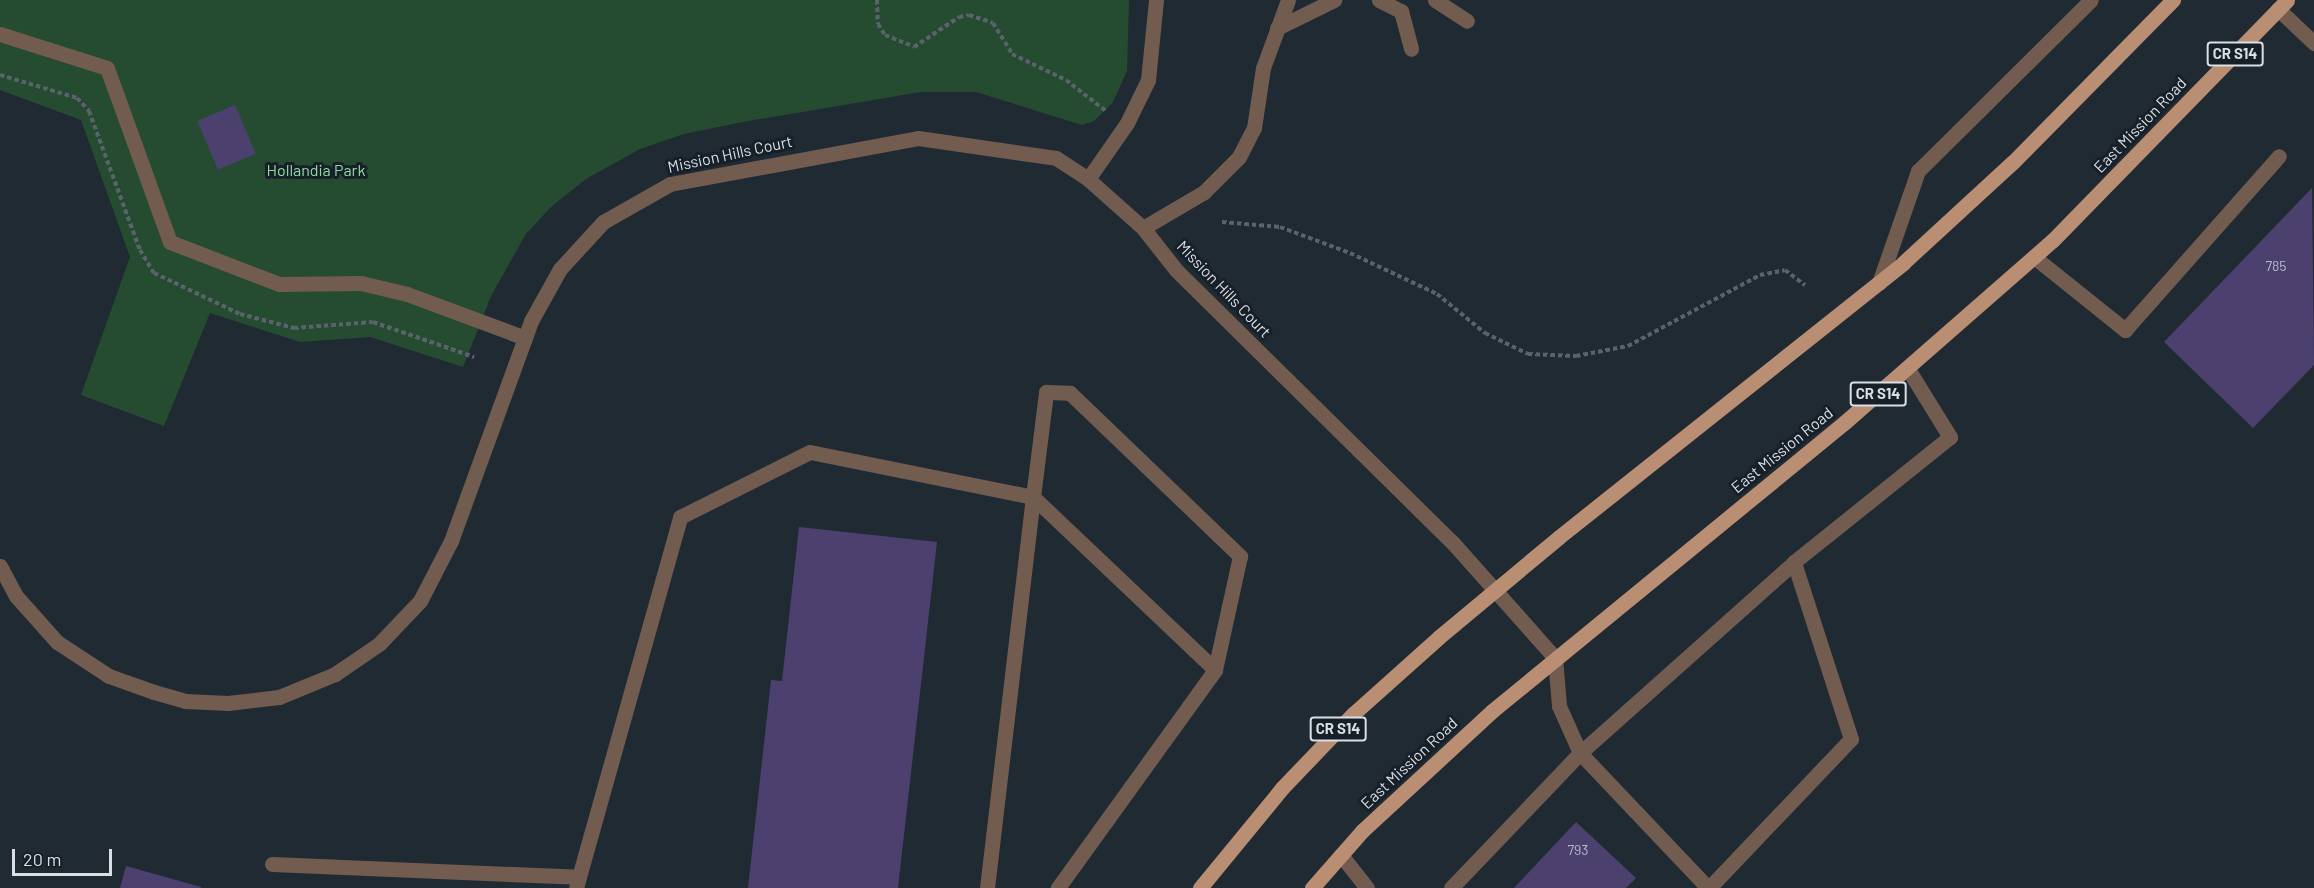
<!DOCTYPE html>
<html>
<head>
<meta charset="utf-8">
<style>
  body { margin:0 }
  #map { position:relative; width:2314px; height:888px; overflow:hidden; background:#202a33; font-family:Barlow,sans-serif }
  div>[style] { position:absolute }
  .green>* { inset:0; background:#254b31 }
  .building>* { inset:0; background:#4c406f; transform-origin:0 0 }
  .path>* { height:4px; margin-top:-2px; transform-origin:0; background:repeating-linear-gradient(90deg,#5a636b 0 4.5px,transparent 0 7.5px) }
  .service>* { height:15px; margin:-7.5px; padding:0 7.5px; transform-origin:7.5px; border-radius:7.5px; background:#725c4f }
  .minor>* { height:15px; margin:-7.5px; padding:0 7.5px; transform-origin:7.5px; border-radius:7.5px; background:#725c4f }
  .primary>* { height:15px; margin:-7.5px; padding:0 7.5px; transform-origin:7.5px; border-radius:7.5px; background:#ba8e73 }
  span { translate:-50% -50%; white-space:nowrap; text-align:center; line-height:1.15; -webkit-text-stroke:6px #172029; paint-order:stroke }
  .number-label { font-size:14px; color:#b6b7c8 }
  .number-label span { -webkit-text-stroke-width:0 }
  .shield-label span { padding:2px 4px; background:#172029; border:2px solid; border-radius:4px; -webkit-text-stroke-width:0 }
  .shield-label { font-size:15px; color:#d9dfe5; font-weight:700 }
  .street-label { font-size:16px; color:#d9dfe5 }
  .park-label { font-size:16px; color:#8edba5 }
  .scale { position:absolute; left:12px; top:849px; width:100px; height:27px; box-sizing:border-box; border:3px solid #d9dfe5; border-top:0; padding-left:8px; font-size:18px; line-height:21px; white-space:nowrap; color:#d9dfe5; -webkit-text-stroke:4px #172029; paint-order:stroke }
</style>
</head>
<body>
<div id="map">
  <div class="green">
    <div style="clip-path:polygon(0 0,1129px 0,1127px 71px,1113px 102px,1094px 121px,1082px 125px,976px 92px,921px 92px,748px 121px,684px 134px,640px 149px,586px 179px,551px 207px,526px 234px,491px 296px,463px 367px,370px 337px,300px 342px,210px 313px,164px 426px,81px 395px,130px 257px,81px 120px,0 90px)"></div>
  </div>
  <div class="building">
    <div style="left:235px;top:105px;width:53px;height:41px;rotate:67deg"></div>
    <div style="clip-path:polygon(2312px 188px,2314px 365px,2253px 428px,2164px 342px)"></div>
    <div style="clip-path:polygon(799px 527px,937px 542px,898px 888px,748px 888px,771px 680px,782px 681px)"></div>
    <div style="clip-path:polygon(1576px 822px,1636px 878px,1626px 888px,1514px 888px)"></div>
    <div style="clip-path:polygon(126px 866px,201px 887px,201px 888px,120px 888px)"></div>
  </div>
  <div class="path">
    <div style="left:877px;top:0;width:24px;rotate:88deg"></div>
    <div style="left:878px;top:24px;width:13px;rotate:58deg"></div>
    <div style="left:885px;top:35px;width:31px;rotate:22deg"></div>
    <div style="left:914px;top:47px;width:54px;rotate:-33.7deg"></div>
    <div style="left:959px;top:17px;width:10px;rotate:-11deg"></div>
    <div style="left:969px;top:15px;width:25px;rotate:18deg"></div>
    <div style="left:993px;top:23px;width:36px;rotate:58deg"></div>
    <div style="left:1012px;top:54px;width:60px;rotate:25.7deg"></div>
    <div style="left:1066px;top:80px;width:51px;rotate:37.8deg"></div>
    <div style="left:0;top:75px;width:80px;rotate:16.6deg"></div>
    <div style="left:77px;top:98px;width:18px;rotate:47deg"></div>
    <div style="left:89px;top:111px;width:148px;rotate:69.9deg"></div>
    <div style="left:140px;top:250px;width:27px;rotate:59deg"></div>
    <div style="left:154px;top:273px;width:95px;rotate:25.5deg"></div>
    <div style="left:240px;top:314px;width:56px;rotate:14.5deg"></div>
    <div style="left:294px;top:328px;width:79px;rotate:-4.3deg"></div>
    <div style="left:373px;top:322px;width:107px;rotate:19.1deg"></div>
    <div style="left:1222px;top:222px;width:58px;rotate:4.9deg"></div>
    <div style="left:1280px;top:227px;width:75px;rotate:20.4deg"></div>
    <div style="left:1350px;top:253px;width:96px;rotate:25.2deg"></div>
    <div style="left:1437px;top:294px;width:62px;rotate:39.1deg"></div>
    <div style="left:1485px;top:333px;width:48px;rotate:26deg"></div>
    <div style="left:1528px;top:354px;width:48px;rotate:2.4deg"></div>
    <div style="left:1576px;top:356px;width:53px;rotate:-10.9deg"></div>
    <div style="left:1628px;top:346px;width:150px;rotate:-28.3deg"></div>
    <div style="left:1760px;top:275px;width:25px;rotate:-11deg"></div>
    <div style="left:1785px;top:270px;width:25px;rotate:37deg"></div>
  </div>
  <div class="service">
    <div style="left:1379px;top:0;width:25px;rotate:27deg"></div>
    <div style="left:1401px;top:11px;width:39px;rotate:75deg"></div>
    <div style="left:1435px;top:0;width:38px;rotate:33deg"></div>
    <div style="left:2278px;top:9px;width:50px;rotate:43.4deg"></div>
    <div style="left:1277px;top:28px;width:64px;rotate:-26.2deg"></div>
    <div style="left:0;top:34px;width:112px;rotate:17.6deg"></div>
    <div style="left:107px;top:68px;width:185px;rotate:70.1deg"></div>
    <div style="left:170px;top:242px;width:117px;rotate:21.1deg"></div>
    <div style="left:279px;top:284px;width:82px;rotate:-0.7deg"></div>
    <div style="left:361px;top:283px;width:47px;rotate:13.4deg"></div>
    <div style="left:407px;top:294px;width:126px;rotate:20.4deg"></div>
    <div style="left:1088px;top:179px;width:68px;rotate:-55.1deg"></div>
    <div style="left:1127px;top:123px;width:48px;rotate:-64deg"></div>
    <div style="left:1148px;top:80px;width:80px;rotate:-84.3deg"></div>
    <div style="left:1143px;top:228px;width:71px;rotate:-30.5deg"></div>
    <div style="left:1204px;top:192px;width:49px;rotate:-45deg"></div>
    <div style="left:1239px;top:157px;width:33px;rotate:-63deg"></div>
    <div style="left:1254px;top:128px;width:61px;rotate:-81.5deg"></div>
    <div style="left:1263px;top:68px;width:72px;rotate:-69.8deg"></div>
    <div style="left:2034px;top:257px;width:117px;rotate:38.7deg"></div>
    <div style="left:2125px;top:330px;width:232px;rotate:-48.5deg"></div>
    <div style="left:1879px;top:283px;width:119px;rotate:-70.8deg"></div>
    <div style="left:1918px;top:171px;width:243px;rotate:-44.7deg"></div>
    <div style="left:1555px;top:658px;width:48px;rotate:85.2deg"></div>
    <div style="left:1559px;top:706px;width:51px;rotate:65.9deg"></div>
    <div style="left:1580px;top:753px;width:287px;rotate:-41.7deg"></div>
    <div style="left:1341px;top:855px;width:42px;rotate:51.8deg"></div>
    <div style="left:272px;top:864px;width:307px;rotate:2.4deg"></div>
    <div style="left:579px;top:877px;width:11px;rotate:105deg"></div>
    <div style="left:579px;top:877px;width:374px;rotate:-74.3deg"></div>
    <div style="left:680px;top:517px;width:145px;rotate:-26.6deg"></div>
    <div style="left:810px;top:452px;width:227px;rotate:11.4deg"></div>
    <div style="left:1033px;top:497px;width:106px;rotate:-82.9deg"></div>
    <div style="left:1046px;top:392px;width:24px;rotate:2deg"></div>
    <div style="left:1070px;top:393px;width:236px;rotate:43.8deg"></div>
    <div style="left:1240px;top:556px;width:117px;rotate:102.4deg"></div>
    <div style="left:1215px;top:670px;width:269px;rotate:125.8deg"></div>
    <div style="left:987px;top:888px;width:394px;rotate:-83.3deg"></div>
    <div style="left:1033px;top:497px;width:251px;rotate:43.5deg"></div>
    <div style="left:1451px;top:888px;width:187px;rotate:-46.3deg"></div>
    <div style="left:1580px;top:753px;width:186px;rotate:46.5deg"></div>
    <div style="left:1709px;top:888px;width:206px;rotate:-46.4deg"></div>
    <div style="left:1851px;top:739px;width:186px;rotate:-107.9deg"></div>
    <div style="left:1794px;top:562px;width:200px;rotate:-38.7deg"></div>
    <div style="left:1950px;top:437px;width:80px;rotate:-121.7deg"></div>
  </div>
  <div class="minor">
    <div style="left:0;top:566px;width:34px;rotate:62deg"></div>
    <div style="left:16px;top:596px;width:62px;rotate:48.3deg"></div>
    <div style="left:57px;top:642px;width:62px;rotate:33.2deg"></div>
    <div style="left:109px;top:676px;width:48px;rotate:19.6deg"></div>
    <div style="left:154px;top:692px;width:32px;rotate:16deg"></div>
    <div style="left:185px;top:701px;width:43px;rotate:2.7deg"></div>
    <div style="left:228px;top:703px;width:51px;rotate:-6.7deg"></div>
    <div style="left:279px;top:697px;width:61px;rotate:-22.3deg"></div>
    <div style="left:335px;top:674px;width:53px;rotate:-34.3deg"></div>
    <div style="left:379px;top:644px;width:59px;rotate:-46.4deg"></div>
    <div style="left:420px;top:601px;width:68px;rotate:-62.7deg"></div>
    <div style="left:451px;top:541px;width:234px;rotate:-70deg"></div>
    <div style="left:531px;top:321px;width:60px;rotate:-60.9deg"></div>
    <div style="left:560px;top:269px;width:64px;rotate:-47.5deg"></div>
    <div style="left:603px;top:222px;width:77px;rotate:-29.6deg"></div>
    <div style="left:670px;top:184px;width:252px;rotate:-10.5deg"></div>
    <div style="left:918px;top:138px;width:139px;rotate:8.2deg"></div>
    <div style="left:1056px;top:158px;width:38px;rotate:33deg"></div>
    <div style="left:1088px;top:179px;width:74px;rotate:41.7deg"></div>
    <div style="left:1143px;top:228px;width:53px;rotate:51.8deg"></div>
    <div style="left:1176px;top:270px;width:389px;rotate:44.6deg"></div>
    <div style="left:1453px;top:543px;width:154px;rotate:48.4deg"></div>
  </div>
  <div class="primary">
    <div style="left:1200px;top:888px;width:129px;rotate:-50.6deg"></div>
    <div style="left:1282px;top:788px;width:103px;rotate:-46.2deg"></div>
    <div style="left:1353px;top:714px;width:115px;rotate:-41.8deg"></div>
    <div style="left:1439px;top:637px;width:156px;rotate:-39.8deg"></div>
    <div style="left:1559px;top:537px;width:440px;rotate:-38.5deg"></div>
    <div style="left:1903px;top:263px;width:149px;rotate:-42.6deg"></div>
    <div style="left:2013px;top:162px;width:228px;rotate:-45.4deg"></div>
    <div style="left:1312px;top:888px;width:76px;rotate:-48.7deg"></div>
    <div style="left:1362px;top:831px;width:177px;rotate:-42.7deg"></div>
    <div style="left:1492px;top:711px;width:456px;rotate:-39.3deg"></div>
    <div style="left:1845px;top:422px;width:276px;rotate:-41.2deg"></div>
    <div style="left:2053px;top:240px;width:335px;rotate:-45.7deg"></div>
  </div>
  <div class="number-label">
    <span style="left:2276px;top:266px">785</span>
    <span style="left:1578px;top:850px">793</span>
  </div>
  <div class="shield-label">
    <span style="left:2235px;top:54px">CR S14</span>
    <span style="left:1878px;top:394px">CR S14</span>
    <span style="left:1338px;top:729px">CR S14</span>
  </div>
  <div class="street-label">
    <span style="left:2140px;top:125px;rotate:-46deg">East Mission Road</span>
    <span style="left:730px;top:154px;rotate:-12deg">Mission Hills Court</span>
    <span style="left:1224px;top:289px;rotate:46deg">Mission Hills Court</span>
    <span style="left:1782px;top:450px;rotate:-39deg">East Mission Road</span>
    <span style="left:1409px;top:763px;rotate:-43deg">East Mission Road</span>
  </div>
  <div class="park-label">
    <span style="left:316px;top:170px">Hollandia Park</span>
  </div>
  <div class="scale">20 m</div>
</div>
</body>
</html>
